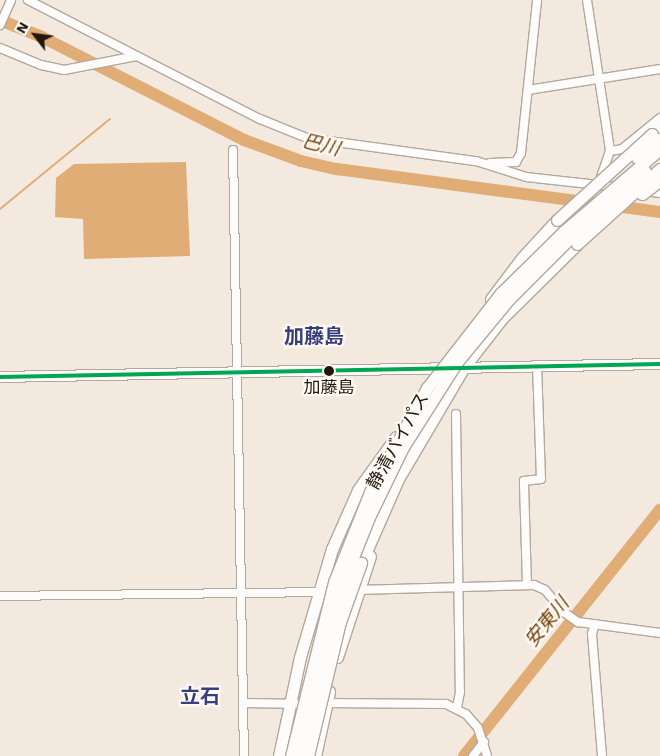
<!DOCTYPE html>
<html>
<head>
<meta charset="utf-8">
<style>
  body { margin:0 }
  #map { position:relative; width:660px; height:756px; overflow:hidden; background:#f4e9de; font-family:"Work Sans","Noto Sans JP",sans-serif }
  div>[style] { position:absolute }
  .water>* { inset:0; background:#e0ad76 }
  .stream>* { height:2px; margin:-1px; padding:0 1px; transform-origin:1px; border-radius:1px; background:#e0ad76 }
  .river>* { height:12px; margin:-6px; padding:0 6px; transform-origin:6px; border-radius:6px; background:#e0ad76 }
  .roads { filter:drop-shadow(1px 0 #b1a89e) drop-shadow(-1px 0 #b1a89e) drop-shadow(0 1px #b1a89e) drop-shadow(0 -1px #b1a89e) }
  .minor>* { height:8px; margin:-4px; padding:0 4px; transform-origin:4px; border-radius:4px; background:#fdfcfa }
  .major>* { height:10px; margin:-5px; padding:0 5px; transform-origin:5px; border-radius:5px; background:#fdfcfa }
  .highway>* { height:11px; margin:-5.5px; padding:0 5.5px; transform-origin:5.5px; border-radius:5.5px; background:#fdfcfa }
  .bridges { filter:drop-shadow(1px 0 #b1a89e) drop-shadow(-1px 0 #b1a89e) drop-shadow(0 1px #b1a89e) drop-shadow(0 -1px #b1a89e) }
  .highway-bridge>* { height:11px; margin:-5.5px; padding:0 5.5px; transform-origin:5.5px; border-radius:5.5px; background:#fdfcfa }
  .bus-1>* { height:4px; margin:-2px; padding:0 2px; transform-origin:2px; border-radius:2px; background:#00a651 }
  .dots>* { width:14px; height:14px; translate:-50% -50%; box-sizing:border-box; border:2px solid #fef9f4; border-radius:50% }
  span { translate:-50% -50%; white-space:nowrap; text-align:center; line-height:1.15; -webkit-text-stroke:4.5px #fef9f4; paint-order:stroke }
  .bus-label { font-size:17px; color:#20170e }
  .street-label { font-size:18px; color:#20170e }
  .water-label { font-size:19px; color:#71440a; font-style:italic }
  .quarter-label { font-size:20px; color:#373f7b; font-weight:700 }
  .north { position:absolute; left:10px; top:10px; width:50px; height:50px; -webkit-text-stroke:4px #fef9f4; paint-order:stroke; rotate:300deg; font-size:14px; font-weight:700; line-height:20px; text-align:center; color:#20170e }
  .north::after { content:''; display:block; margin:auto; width:18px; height:22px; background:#20170e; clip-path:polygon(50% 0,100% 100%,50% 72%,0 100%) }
</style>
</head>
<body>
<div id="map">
  <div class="water">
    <div style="clip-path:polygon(186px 162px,190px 256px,84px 259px,83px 219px,55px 217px,56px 178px,74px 164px)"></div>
  </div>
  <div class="stream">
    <div style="left:0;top:209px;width:142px;rotate:-39.3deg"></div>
  </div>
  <div class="river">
    <div style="left:0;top:20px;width:45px;rotate:22deg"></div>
    <div style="left:42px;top:37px;width:227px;rotate:27deg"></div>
    <div style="left:244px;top:140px;width:61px;rotate:20.2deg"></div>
    <div style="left:301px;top:161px;width:37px;rotate:13deg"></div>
    <div style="left:337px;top:169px;width:326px;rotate:7.6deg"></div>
    <div style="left:464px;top:756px;width:315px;rotate:-51.5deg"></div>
  </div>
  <div class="roads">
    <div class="minor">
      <div style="left:28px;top:0;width:261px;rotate:27.2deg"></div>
      <div style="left:260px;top:119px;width:51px;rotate:22deg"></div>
      <div style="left:307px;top:138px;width:171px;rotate:7.8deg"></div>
      <div style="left:476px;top:161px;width:52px;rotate:17.7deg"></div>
      <div style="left:526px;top:177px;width:91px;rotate:6.3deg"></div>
      <div style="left:587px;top:0;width:153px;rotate:81.3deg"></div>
      <div style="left:0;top:25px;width:27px;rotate:-66deg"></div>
      <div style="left:0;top:48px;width:44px;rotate:22.5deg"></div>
      <div style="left:41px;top:65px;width:24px;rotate:12deg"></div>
      <div style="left:64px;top:70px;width:74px;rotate:-10.9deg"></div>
      <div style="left:528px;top:90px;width:134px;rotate:-9deg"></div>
      <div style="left:233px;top:150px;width:606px;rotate:88.96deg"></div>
      <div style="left:490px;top:163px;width:26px;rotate:-2deg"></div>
      <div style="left:516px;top:162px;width:10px;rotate:-61deg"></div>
      <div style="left:521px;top:153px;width:154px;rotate:-84deg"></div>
      <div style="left:601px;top:177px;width:28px;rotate:-71deg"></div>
      <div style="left:610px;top:151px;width:12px;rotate:-9deg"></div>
      <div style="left:622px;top:149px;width:49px;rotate:-39.2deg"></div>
      <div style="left:645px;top:191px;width:15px;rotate:8deg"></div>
      <div style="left:456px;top:414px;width:278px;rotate:89.2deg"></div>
      <div style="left:460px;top:692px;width:16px;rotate:101deg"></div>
      <div style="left:527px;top:585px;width:104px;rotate:-91.7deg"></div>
      <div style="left:524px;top:481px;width:17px;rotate:-7deg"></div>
      <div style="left:541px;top:479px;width:113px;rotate:-92deg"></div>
      <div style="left:357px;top:590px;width:177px;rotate:-1.6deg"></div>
      <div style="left:534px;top:585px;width:12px;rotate:24deg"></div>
      <div style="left:545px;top:590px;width:30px;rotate:49deg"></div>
      <div style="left:565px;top:613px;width:16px;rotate:35deg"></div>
      <div style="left:578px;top:622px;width:83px;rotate:7.6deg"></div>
      <div style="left:0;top:596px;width:317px;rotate:-0.7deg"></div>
      <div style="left:595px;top:624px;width:10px;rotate:107deg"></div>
      <div style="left:592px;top:634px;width:122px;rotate:85.3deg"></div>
      <div style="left:243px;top:703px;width:64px;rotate:0.9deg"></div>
      <div style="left:324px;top:703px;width:122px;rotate:0.5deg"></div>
      <div style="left:446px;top:704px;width:22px;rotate:27deg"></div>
      <div style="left:466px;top:714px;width:18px;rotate:49deg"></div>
      <div style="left:478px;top:728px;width:29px;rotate:72deg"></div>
      <div style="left:473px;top:756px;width:18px;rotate:-52deg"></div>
    </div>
    <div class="major">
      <div style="left:0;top:377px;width:660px;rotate:-1.13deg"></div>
    </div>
    <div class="highway">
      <div style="left:652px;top:134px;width:10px;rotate:-37deg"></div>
      <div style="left:491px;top:299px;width:51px;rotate:-52.9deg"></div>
      <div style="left:522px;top:258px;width:52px;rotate:-47.4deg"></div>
      <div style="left:361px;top:563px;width:92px;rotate:-66.2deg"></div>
      <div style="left:398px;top:479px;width:130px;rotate:-59.5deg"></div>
      <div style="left:464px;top:367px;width:62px;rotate:-52.2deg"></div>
      <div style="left:502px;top:318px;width:105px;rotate:-44.6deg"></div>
      <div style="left:337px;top:657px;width:106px;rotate:-71.9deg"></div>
      <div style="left:279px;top:756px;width:101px;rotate:-78deg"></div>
      <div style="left:300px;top:657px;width:113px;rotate:-73.5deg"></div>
      <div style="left:332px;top:549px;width:64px;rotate:-66.2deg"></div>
      <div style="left:358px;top:490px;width:65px;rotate:-54.4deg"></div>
      <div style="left:315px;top:756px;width:66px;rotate:-77.7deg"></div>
    </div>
  </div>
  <div class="bridges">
    <div class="highway-bridge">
      <div style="left:637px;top:158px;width:30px;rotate:-40deg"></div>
      <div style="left:642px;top:194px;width:20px;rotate:-37deg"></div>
      <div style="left:557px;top:220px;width:128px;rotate:-42.2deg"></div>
      <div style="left:577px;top:244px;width:112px;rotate:-42.1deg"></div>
      <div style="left:291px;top:756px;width:179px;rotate:-76.1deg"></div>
      <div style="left:334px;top:582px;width:97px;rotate:-68.2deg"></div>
      <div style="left:370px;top:492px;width:119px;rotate:-61.3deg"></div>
      <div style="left:427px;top:388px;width:120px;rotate:-52.1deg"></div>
      <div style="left:501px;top:293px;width:88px;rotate:-44.5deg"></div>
      <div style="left:564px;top:231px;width:126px;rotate:-40.5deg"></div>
      <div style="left:300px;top:756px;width:176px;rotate:-76.2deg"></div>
      <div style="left:342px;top:585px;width:73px;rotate:-68.3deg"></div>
      <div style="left:369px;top:517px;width:78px;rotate:-64.1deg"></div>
      <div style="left:403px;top:447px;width:101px;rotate:-57.6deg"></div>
      <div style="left:457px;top:362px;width:82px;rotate:-50.5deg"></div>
      <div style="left:509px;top:299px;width:102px;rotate:-45deg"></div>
      <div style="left:581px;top:227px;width:85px;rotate:-41.2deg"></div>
      <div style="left:308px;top:756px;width:138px;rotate:-76.6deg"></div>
      <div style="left:340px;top:622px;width:63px;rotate:-70.4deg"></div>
    </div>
  </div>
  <div class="bus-1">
    <div style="left:0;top:377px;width:660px;rotate:-1.13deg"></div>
  </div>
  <div class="dots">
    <div style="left:329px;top:371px;background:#20170e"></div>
  </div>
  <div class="bus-label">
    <span style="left:329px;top:388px">加藤島</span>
  </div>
  <div class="street-label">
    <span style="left:398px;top:441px;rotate:-61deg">静清バイパス</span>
  </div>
  <div class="water-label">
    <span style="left:321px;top:145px;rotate:14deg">巴川</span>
    <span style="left:547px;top:622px;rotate:-51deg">安東川</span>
  </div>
  <div class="quarter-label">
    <span style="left:314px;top:336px">加藤島</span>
    <span style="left:200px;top:696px">立石</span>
  </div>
  <div class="north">N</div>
</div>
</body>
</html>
